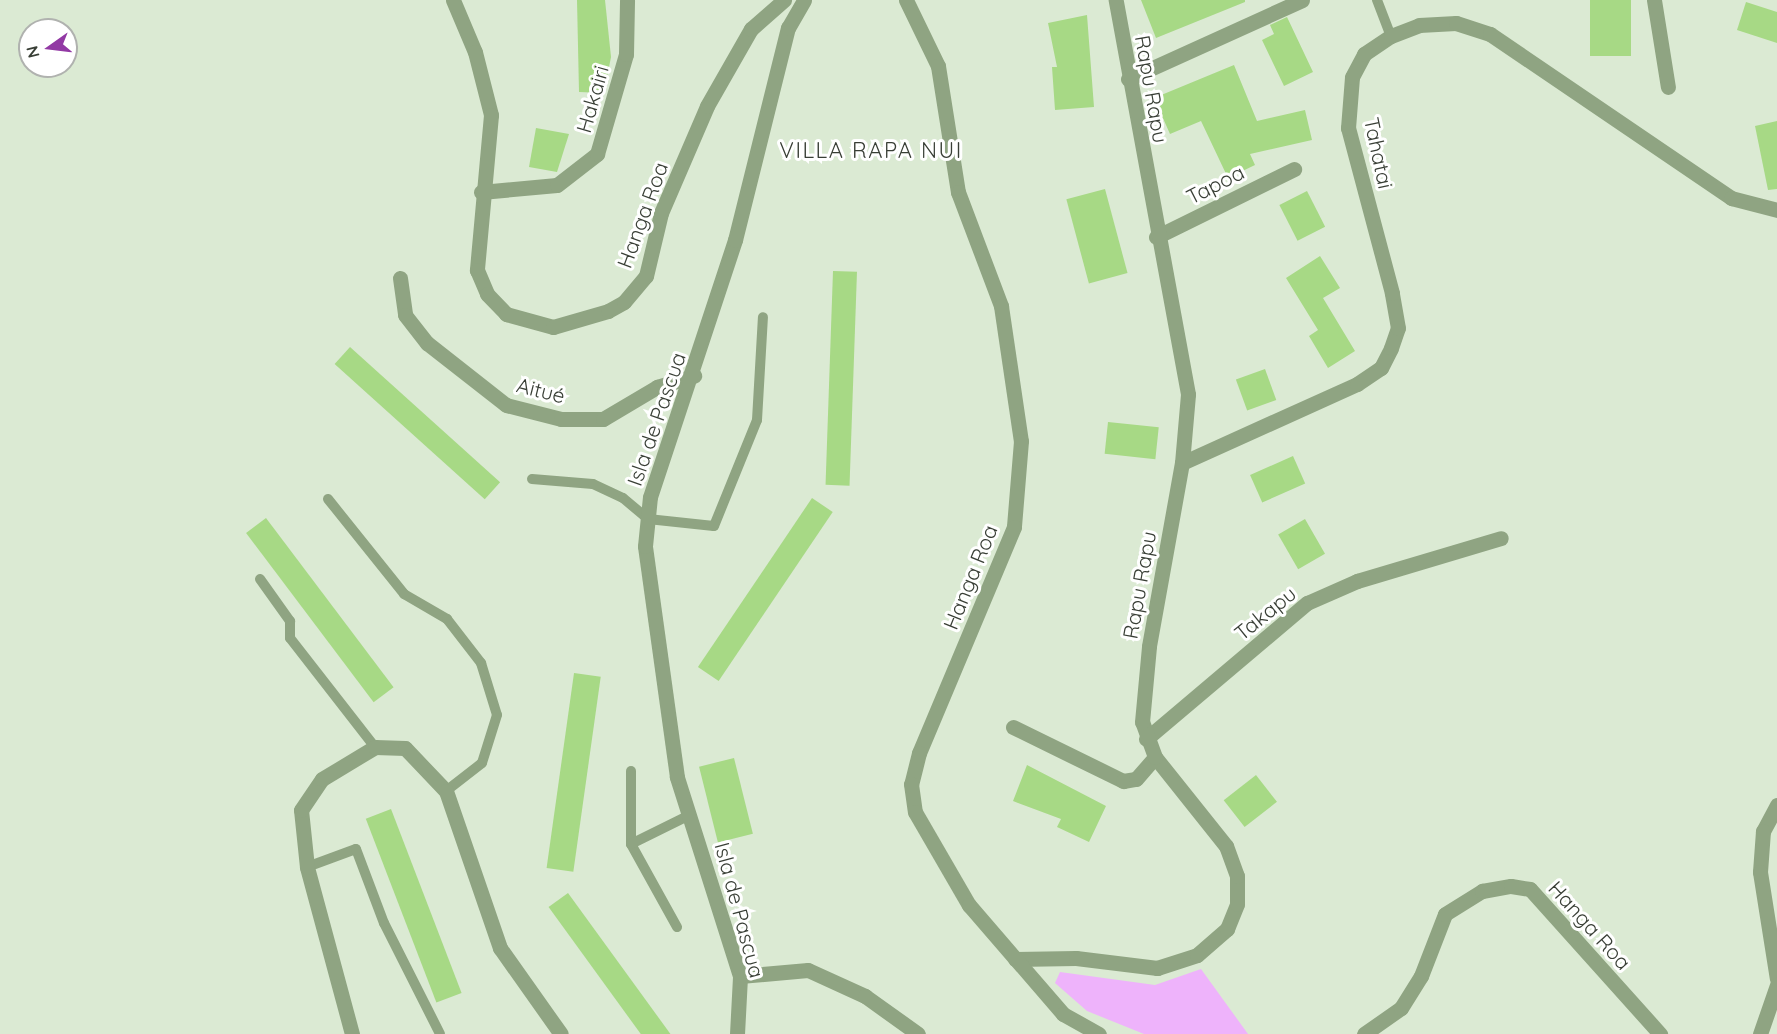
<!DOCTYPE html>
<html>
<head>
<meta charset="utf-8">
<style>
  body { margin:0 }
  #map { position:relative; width:1777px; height:1034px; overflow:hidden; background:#dbead3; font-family:Quicksand,sans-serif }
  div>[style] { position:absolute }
  .green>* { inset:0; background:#eeb3fb }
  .building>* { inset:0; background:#a7d985; transform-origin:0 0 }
  .service>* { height:10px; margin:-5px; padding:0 5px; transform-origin:5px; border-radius:5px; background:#8fa482 }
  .minor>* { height:15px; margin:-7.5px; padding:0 7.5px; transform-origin:7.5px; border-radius:7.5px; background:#8fa482 }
  .tertiary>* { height:15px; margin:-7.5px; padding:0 7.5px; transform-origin:7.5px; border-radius:7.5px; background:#8fa482 }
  span { translate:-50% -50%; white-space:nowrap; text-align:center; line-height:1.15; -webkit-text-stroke:6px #fff; paint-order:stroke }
  .street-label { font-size:21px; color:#393f36 }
  .neighbourhood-label { font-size:22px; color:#393f36; letter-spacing:1.5px }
  .north { position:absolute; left:18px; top:18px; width:60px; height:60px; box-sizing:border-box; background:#fff; border:2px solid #b0b2af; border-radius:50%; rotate:256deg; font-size:16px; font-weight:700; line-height:24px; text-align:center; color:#393f36 }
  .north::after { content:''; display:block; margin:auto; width:21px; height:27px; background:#9239a4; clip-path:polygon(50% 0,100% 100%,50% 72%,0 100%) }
</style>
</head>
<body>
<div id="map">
  <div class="green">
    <div style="clip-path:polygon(1201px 969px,1248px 1034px,1144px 1034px,1087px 1011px,1055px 983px,1060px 972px,1155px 985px)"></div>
  </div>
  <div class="building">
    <div style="clip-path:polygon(577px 0,605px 0,611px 57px,604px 93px,579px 92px)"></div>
    <div style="clip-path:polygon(1141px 0,1245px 0,1245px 2px,1156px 38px)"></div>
    <div style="left:1590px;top:0;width:41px;height:56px"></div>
    <div style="clip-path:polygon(1746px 2px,1777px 12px,1777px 43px,1737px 30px)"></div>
    <div style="clip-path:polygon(1087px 15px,1094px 107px,1055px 110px,1052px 67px,1057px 67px,1048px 23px)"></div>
    <div style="clip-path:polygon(1287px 17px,1313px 72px,1284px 86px,1262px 40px,1274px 34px,1270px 25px)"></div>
    <div style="clip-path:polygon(1234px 65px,1257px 121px,1305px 110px,1312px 140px,1250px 154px,1255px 165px,1228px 178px,1201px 121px,1170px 134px,1154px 98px)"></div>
    <div style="clip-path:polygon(1777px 121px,1777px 189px,1768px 190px,1755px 126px)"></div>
    <div style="clip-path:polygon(536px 128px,569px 134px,557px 172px,529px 167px)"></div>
    <div style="left:1105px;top:189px;width:87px;height:40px;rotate:75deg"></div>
    <div style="left:1307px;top:191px;width:40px;height:31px;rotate:63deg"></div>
    <div style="clip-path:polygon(1320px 256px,1340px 288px,1323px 298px,1355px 351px,1328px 368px,1309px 336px,1318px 330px,1286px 278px)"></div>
    <div style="left:833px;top:271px;width:24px;height:214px;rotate:2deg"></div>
    <div style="left:350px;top:347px;width:202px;height:23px;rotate:42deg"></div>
    <div style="left:1265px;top:369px;width:33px;height:31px;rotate:70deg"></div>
    <div style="left:1108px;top:422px;width:51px;height:32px;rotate:6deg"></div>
    <div style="left:1293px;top:456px;width:30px;height:47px;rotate:66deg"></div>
    <div style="left:812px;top:498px;width:25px;height:204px;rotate:34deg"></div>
    <div style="left:266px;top:518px;width:212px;height:25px;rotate:53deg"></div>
    <div style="left:1305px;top:519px;width:40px;height:31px;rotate:60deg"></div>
    <div style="left:574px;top:673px;width:27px;height:197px;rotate:8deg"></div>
    <div style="left:734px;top:758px;width:78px;height:36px;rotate:76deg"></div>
    <div style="clip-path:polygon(1027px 765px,1106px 806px,1089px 842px,1057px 827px,1061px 819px,1013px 801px)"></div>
    <div style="left:1256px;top:775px;width:34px;height:41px;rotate:52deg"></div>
    <div style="left:391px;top:809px;width:197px;height:27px;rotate:69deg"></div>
    <div style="left:568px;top:893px;width:175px;height:24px;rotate:54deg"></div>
  </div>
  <div class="service">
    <div style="left:1377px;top:0;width:39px;rotate:69deg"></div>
    <div style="left:532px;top:479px;width:61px;rotate:4.7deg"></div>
    <div style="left:593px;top:484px;width:33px;rotate:25deg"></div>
    <div style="left:623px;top:498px;width:33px;rotate:40deg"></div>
    <div style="left:648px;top:519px;width:66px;rotate:6.1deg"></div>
    <div style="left:714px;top:526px;width:114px;rotate:-67.9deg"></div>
    <div style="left:757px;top:420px;width:103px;rotate:-86.7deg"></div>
    <div style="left:328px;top:499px;width:122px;rotate:51.3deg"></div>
    <div style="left:404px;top:594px;width:50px;rotate:30.2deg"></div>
    <div style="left:447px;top:619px;width:56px;rotate:52.3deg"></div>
    <div style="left:481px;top:663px;width:54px;rotate:72.9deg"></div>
    <div style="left:497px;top:715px;width:50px;rotate:107.4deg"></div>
    <div style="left:482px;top:763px;width:46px;rotate:142.1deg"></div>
    <div style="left:260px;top:579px;width:52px;rotate:54.5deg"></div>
    <div style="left:290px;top:621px;width:17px;rotate:90deg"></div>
    <div style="left:290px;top:638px;width:138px;rotate:52.1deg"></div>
    <div style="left:631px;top:771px;width:73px;rotate:90deg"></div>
    <div style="left:631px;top:844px;width:95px;rotate:61deg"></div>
    <div style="left:631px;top:844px;width:66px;rotate:-26.2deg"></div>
    <div style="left:307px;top:867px;width:52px;rotate:-20.2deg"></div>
    <div style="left:356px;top:849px;width:79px;rotate:69.3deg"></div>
    <div style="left:384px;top:923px;width:124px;rotate:63.2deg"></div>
  </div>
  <div class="minor">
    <div style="left:1654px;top:0;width:88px;rotate:80.9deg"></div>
    <div style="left:1128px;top:79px;width:191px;rotate:-24.4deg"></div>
    <div style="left:481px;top:192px;width:76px;rotate:-5.3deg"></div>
    <div style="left:557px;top:185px;width:51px;rotate:-37.8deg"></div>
    <div style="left:597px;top:154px;width:104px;rotate:-73.8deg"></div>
    <div style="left:626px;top:54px;width:54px;rotate:-88.9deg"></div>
    <div style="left:1156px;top:237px;width:154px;rotate:-26.2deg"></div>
    <div style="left:400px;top:278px;width:37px;rotate:82deg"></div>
    <div style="left:405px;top:315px;width:36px;rotate:52deg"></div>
    <div style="left:427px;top:343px;width:100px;rotate:38.1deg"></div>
    <div style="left:506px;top:405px;width:57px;rotate:14.3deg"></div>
    <div style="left:561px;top:419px;width:42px"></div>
    <div style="left:603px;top:419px;width:63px;rotate:-30.7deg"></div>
    <div style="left:657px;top:387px;width:39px;rotate:-17deg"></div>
    <div style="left:1182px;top:463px;width:192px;rotate:-24.3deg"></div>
    <div style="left:1357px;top:384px;width:29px;rotate:-34deg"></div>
    <div style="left:1381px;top:368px;width:22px;rotate:-63deg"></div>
    <div style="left:1391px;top:348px;width:21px;rotate:-71deg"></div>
    <div style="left:1398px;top:328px;width:36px;rotate:-100deg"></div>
    <div style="left:1392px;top:293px;width:171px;rotate:-104.9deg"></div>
    <div style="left:1348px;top:128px;width:51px;rotate:-85.5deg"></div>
    <div style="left:1352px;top:77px;width:26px;rotate:-62deg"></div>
    <div style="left:1364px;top:54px;width:32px;rotate:-34deg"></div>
    <div style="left:1391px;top:36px;width:30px;rotate:-21deg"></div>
    <div style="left:1419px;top:25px;width:37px;rotate:-3deg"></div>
    <div style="left:1456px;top:23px;width:36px;rotate:18deg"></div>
    <div style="left:1490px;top:34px;width:292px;rotate:34.2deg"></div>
    <div style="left:1731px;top:198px;width:48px;rotate:14.6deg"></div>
    <div style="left:1013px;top:727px;width:123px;rotate:26.1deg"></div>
    <div style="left:1123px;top:781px;width:13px;rotate:-9deg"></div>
    <div style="left:1136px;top:779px;width:29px;rotate:-49deg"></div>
    <div style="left:1146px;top:739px;width:211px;rotate:-40.2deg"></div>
    <div style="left:1307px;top:603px;width:55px;rotate:-23.7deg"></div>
    <div style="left:1357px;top:581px;width:150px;rotate:-16.6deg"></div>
    <div style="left:1015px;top:959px;width:61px;rotate:-0.9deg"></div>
    <div style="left:1076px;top:958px;width:82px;rotate:7deg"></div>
    <div style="left:1157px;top:968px;width:42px;rotate:-18deg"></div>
    <div style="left:1197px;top:955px;width:40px;rotate:-41deg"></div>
    <div style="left:1227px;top:929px;width:27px;rotate:-68deg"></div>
    <div style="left:1237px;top:904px;width:28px;rotate:-90deg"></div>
    <div style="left:1237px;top:876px;width:32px;rotate:-110deg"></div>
    <div style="left:1226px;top:846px;width:114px;rotate:-128.6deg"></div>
    <div style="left:1155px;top:757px;width:37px;rotate:-110deg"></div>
    <div style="left:1142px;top:722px;width:76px;rotate:-84.7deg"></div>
    <div style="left:1149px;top:646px;width:186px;rotate:-79.8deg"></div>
    <div style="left:1182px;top:463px;width:69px;rotate:-85deg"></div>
    <div style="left:1188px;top:394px;width:401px;rotate:-100.4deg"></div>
    <div style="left:740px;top:976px;width:68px;rotate:-5deg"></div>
    <div style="left:808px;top:970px;width:63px;rotate:24.5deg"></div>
    <div style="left:865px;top:996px;width:65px;rotate:35.6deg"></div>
    <div style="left:352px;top:1034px;width:173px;rotate:-105.1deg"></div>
    <div style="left:307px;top:867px;width:57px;rotate:-96deg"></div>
    <div style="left:301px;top:810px;width:37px;rotate:-56deg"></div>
    <div style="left:322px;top:779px;width:62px;rotate:-31.1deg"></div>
    <div style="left:375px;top:747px;width:30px;rotate:2deg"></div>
    <div style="left:405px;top:748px;width:59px;rotate:46.4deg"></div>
    <div style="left:446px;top:791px;width:166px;rotate:71deg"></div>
    <div style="left:500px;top:948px;width:105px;rotate:54.7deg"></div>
    <div style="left:737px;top:1034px;width:58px;rotate:-87deg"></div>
    <div style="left:740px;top:976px;width:209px;rotate:-107.6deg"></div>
    <div style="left:677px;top:777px;width:233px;rotate:-97.9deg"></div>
    <div style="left:645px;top:546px;width:49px;rotate:-84.2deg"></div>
    <div style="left:650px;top:497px;width:271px;rotate:-71.7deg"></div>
    <div style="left:735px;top:240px;width:219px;rotate:-76deg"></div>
    <div style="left:788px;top:28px;width:32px;rotate:-60deg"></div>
  </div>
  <div class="tertiary">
    <div style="left:453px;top:0;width:56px;rotate:67.1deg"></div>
    <div style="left:475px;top:52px;width:65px;rotate:75.7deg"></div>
    <div style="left:491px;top:115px;width:156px;rotate:95.2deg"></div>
    <div style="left:477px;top:270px;width:26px;rotate:67deg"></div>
    <div style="left:487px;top:294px;width:28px;rotate:46deg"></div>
    <div style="left:506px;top:314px;width:49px;rotate:15.5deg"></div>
    <div style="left:553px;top:327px;width:57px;rotate:-16.2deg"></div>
    <div style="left:608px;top:311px;width:18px;rotate:-29deg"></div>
    <div style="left:624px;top:302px;width:34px;rotate:-50deg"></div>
    <div style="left:646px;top:276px;width:65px;rotate:-76.6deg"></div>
    <div style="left:661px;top:213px;width:116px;rotate:-66.7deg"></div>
    <div style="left:707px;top:106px;width:89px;rotate:-60.3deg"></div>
    <div style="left:751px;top:29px;width:44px;rotate:-41.3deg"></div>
    <div style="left:906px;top:0;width:73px;rotate:64.1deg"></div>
    <div style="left:938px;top:66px;width:128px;rotate:81deg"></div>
    <div style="left:958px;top:192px;width:122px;rotate:69.3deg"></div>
    <div style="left:1001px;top:306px;width:136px;rotate:81.6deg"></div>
    <div style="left:1021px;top:441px;width:86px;rotate:94.7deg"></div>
    <div style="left:1014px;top:527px;width:245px;rotate:112.8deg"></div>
    <div style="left:919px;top:753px;width:32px;rotate:104deg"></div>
    <div style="left:911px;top:784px;width:28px;rotate:82deg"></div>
    <div style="left:915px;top:812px;width:108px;rotate:59.9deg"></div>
    <div style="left:969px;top:905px;width:144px;rotate:49.2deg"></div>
    <div style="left:1063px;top:1014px;width:41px;rotate:29.1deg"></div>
    <div style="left:1777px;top:805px;width:30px;rotate:118deg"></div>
    <div style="left:1763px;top:831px;width:41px;rotate:94.2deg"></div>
    <div style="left:1760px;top:872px;width:108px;rotate:81deg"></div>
    <div style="left:1364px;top:1034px;width:45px;rotate:-35.1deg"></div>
    <div style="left:1401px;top:1008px;width:38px;rotate:-58deg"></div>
    <div style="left:1421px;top:976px;width:66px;rotate:-68.8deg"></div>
    <div style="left:1445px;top:914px;width:44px;rotate:-31.9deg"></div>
    <div style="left:1482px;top:891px;width:29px;rotate:-10deg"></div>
    <div style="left:1511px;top:886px;width:19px;rotate:9deg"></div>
    <div style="left:1530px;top:889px;width:195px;rotate:48.1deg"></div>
    <div style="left:1760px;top:1034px;width:52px;rotate:-70.9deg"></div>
  </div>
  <div class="street-label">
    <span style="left:1152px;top:89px;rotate:80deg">Rapu Rapu</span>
    <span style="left:592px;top:99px;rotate:-74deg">Hakairi</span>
    <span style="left:1379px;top:153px;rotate:78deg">Tahatai</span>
    <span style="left:1215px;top:184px;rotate:-27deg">Tapoa</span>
    <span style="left:642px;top:215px;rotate:-70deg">Hanga Roa</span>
    <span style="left:541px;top:390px;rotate:14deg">Aitué</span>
    <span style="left:656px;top:419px;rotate:-71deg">Isla de Pascua</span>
    <span style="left:970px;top:577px;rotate:-68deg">Hanga Roa</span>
    <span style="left:1139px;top:585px;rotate:-80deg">Rapu Rapu</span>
    <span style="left:1265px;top:613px;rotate:-39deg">Takapu</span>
    <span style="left:740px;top:910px;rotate:75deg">Isla de Pascua</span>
    <span style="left:1590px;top:925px;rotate:48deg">Hanga Roa</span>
  </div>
  <div class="neighbourhood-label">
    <span style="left:871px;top:151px">VILLA RAPA NUI</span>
  </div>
  <div class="north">N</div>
</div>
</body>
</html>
